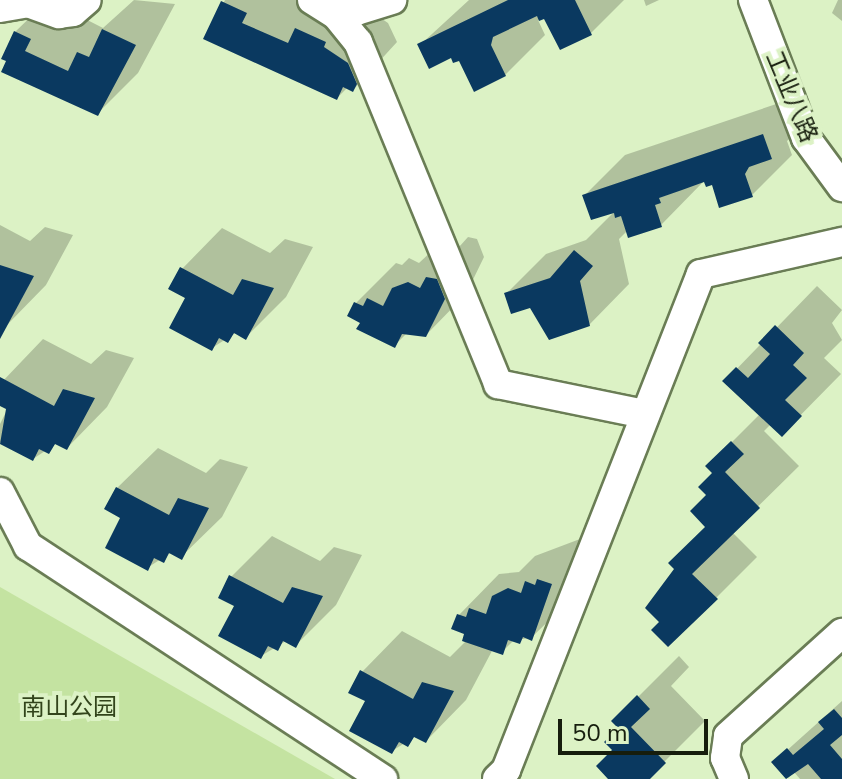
<!DOCTYPE html>
<html>
<head>
<meta charset="utf-8">
<style>
  body { margin:0 }
  #map { position:relative; width:842px; height:779px; overflow:hidden; background:#dcf2c5; font-family:"Nunito Sans","Noto Sans SC",sans-serif }
  div>[style] { position:absolute }
  .green>* { inset:0; background:#c4e3a1 }
  .shadow>* { inset:0; background:#0003 }
  .building>* { inset:0; background:#0a3960 }
  .roads { filter:drop-shadow(2px 0 #6a7d55) drop-shadow(-2px 0 #6a7d55) drop-shadow(0 2px #6a7d55) drop-shadow(0 -2px #6a7d55) }
  .minor>* { height:28px; margin:-14px; padding:0 14px; transform-origin:14px; border-radius:14px; background:#fff }
  span { translate:-50% -50%; white-space:nowrap; text-align:center; line-height:1.15; -webkit-text-stroke:8px #dcf2c5; paint-order:stroke }
  .street-label { font-size:24px; color:#161d0d }
  .park-label { font-size:24px; color:#32441b }
  .scale { position:absolute; left:558px; top:719px; width:150px; height:36px; box-sizing:border-box; border:4px solid #161d0d; border-top:0; padding-left:10px; font-size:24px; line-height:28px; white-space:nowrap; color:#161d0d; -webkit-text-stroke:6px #dcf2c5; paint-order:stroke }
</style>
</head>
<body>
<div id="map">
  <div class="green">
    <div style="clip-path:polygon(0 587px,335px 779px,0 779px)"></div>
  </div>
  <div class="shadow">
    <div style="clip-path:polygon(48px 0,103px 28px,134px 0,175px 4px,138px 73px,97px 114px,4px 71px,15px 32px)"></div>
    <div style="clip-path:polygon(225px 0,322px 0,363px 6px,388px 23px,397px 42px,353px 90px,348px 87px,337px 98px,206px 38px)"></div>
    <div style="clip-path:polygon(469px 0,624px 0,591px 33px,545px 16px,538px 20px,545px 35px,505px 75px,420px 45px)"></div>
    <div style="clip-path:polygon(644px 0,659px 0,646px 6px)"></div>
    <div style="clip-path:polygon(838px 0,842px 0,842px 21px,832px 13px)"></div>
    <div style="clip-path:polygon(803px 95px,811px 118px,787px 141px,792px 155px,752px 195px,705px 180px,661px 225px,628px 230px,619px 239px,629px 284px,589px 325px,506px 294px,546px 254px,586px 240px,617px 209px,585px 195px,625px 155px)"></div>
    <div style="clip-path:polygon(0 225px,30px 241px,45px 227px,73px 235px,46px 285px,6px 326px,0 323px)"></div>
    <div style="clip-path:polygon(222px 228px,270px 253px,285px 239px,313px 247px,286px 297px,246px 337px,237px 332px,212px 348px,188px 297px,182px 269px)"></div>
    <div style="clip-path:polygon(468px 237px,477px 239px,484px 257px,466px 294px,426px 335px,406px 334px,395px 345px,362px 322px,356px 303px,396px 263px,402px 265px,409px 258px,419px 263px,435px 248px,450px 243px,459px 247px)"></div>
    <div style="clip-path:polygon(817px 286px,842px 310px,832px 323px,842px 340px,824px 358px,841px 374px,782px 434px,771px 424px,764px 431px,799px 466px,732px 532px,757px 557px,716px 598px,662px 622px,708px 526px,714px 473px,708px 466px,760px 414px,725px 381px)"></div>
    <div style="clip-path:polygon(43px 339px,91px 364px,106px 350px,134px 358px,107px 407px,67px 448px,57px 443px,33px 459px,0 442px,0 424px,8px 408px,0 404px,0 384px)"></div>
    <div style="clip-path:polygon(158px 448px,206px 473px,220px 459px,248px 467px,222px 517px,181px 557px,172px 552px,147px 568px,123px 517px,117px 488px)"></div>
    <div style="clip-path:polygon(272px 536px,320px 561px,334px 547px,362px 555px,336px 605px,295px 646px,286px 641px,261px 656px,237px 606px,231px 577px)"></div>
    <div style="clip-path:polygon(580px 539px,592px 543px,572px 598px,531px 638px,514px 640px,502px 652px,493px 649px,466px 700px,426px 741px,416px 736px,392px 751px,367px 701px,362px 672px,402px 631px,450px 657px,467px 640px,459px 615px,499px 574px,519px 572px,535px 556px)"></div>
    <div style="clip-path:polygon(679px 656px,689px 667px,671px 686px,705px 721px,647px 779px,611px 779px,621px 728px,614px 721px)"></div>
    <div style="clip-path:polygon(842px 701px,842px 779px,800px 779px,794px 772px,788px 778px,774px 762px)"></div>
  </div>
  <div class="building">
    <div style="clip-path:polygon(508px 0,575px 0,592px 35px,560px 50px,544px 19px,539px 21px,537px 16px,493px 37px,491px 45px,506px 76px,474px 92px,459px 61px,453px 63px,451px 58px,429px 69px,417px 44px)"></div>
    <div style="clip-path:polygon(221px 1px,247px 13px,242px 23px,288px 43px,295px 28px,326px 42px,324px 47px,348px 63px,357px 84px,353px 92px,343px 87px,337px 100px,203px 39px)"></div>
    <div style="clip-path:polygon(102px 29px,136px 45px,98px 116px,1px 72px,6px 61px,1px 59px,14px 31px,31px 39px,25px 51px,68px 71px,77px 52px,89px 57px)"></div>
    <div style="clip-path:polygon(763px 134px,772px 159px,749px 167px,745px 174px,753px 197px,719px 208px,712px 185px,706px 187px,704px 182px,682px 190px,659px 198px,661px 203px,655px 205px,662px 227px,628px 238px,621px 216px,615px 218px,614px 213px,591px 220px,582px 195px)"></div>
    <div style="clip-path:polygon(574px 250px,593px 266px,580px 281px,590px 326px,549px 340px,530px 308px,511px 314px,504px 293px,550px 278px)"></div>
    <div style="clip-path:polygon(0 265px,34px 276px,0 339px)"></div>
    <div style="clip-path:polygon(180px 267px,233px 295px,242px 279px,274px 288px,246px 340px,234px 333px,228px 343px,219px 338px,212px 351px,169px 328px,185px 298px,168px 289px)"></div>
    <div style="clip-path:polygon(426px 277px,437px 279px,445px 299px,426px 337px,402px 334px,395px 348px,356px 329px,360px 323px,347px 316px,354px 302px,363px 306px,367px 298px,383px 306px,392px 288px,408px 282px,420px 288px)"></div>
    <div style="clip-path:polygon(775px 325px,804px 353px,793px 365px,807px 378px,785px 400px,802px 416px,782px 437px,722px 381px,736px 367px,748px 378px,770px 354px,758px 343px)"></div>
    <div style="clip-path:polygon(0 377px,54px 406px,63px 389px,95px 398px,67px 450px,55px 444px,49px 454px,39px 449px,33px 461px,0 444px,6px 409px,0 406px)"></div>
    <div style="clip-path:polygon(731px 441px,744px 454px,725px 472px,760px 508px,692px 574px,718px 599px,668px 647px,651px 630px,659px 622px,645px 608px,674px 569px,668px 563px,705px 527px,690px 511px,706px 495px,698px 487px,712px 473px,705px 466px)"></div>
    <div style="clip-path:polygon(116px 487px,169px 515px,178px 498px,209px 508px,182px 560px,169px 553px,164px 563px,154px 558px,148px 571px,105px 548px,120px 518px,104px 509px)"></div>
    <div style="clip-path:polygon(229px 575px,283px 603px,292px 587px,323px 596px,296px 648px,283px 641px,278px 651px,268px 646px,261px 659px,218px 636px,234px 606px,218px 598px)"></div>
    <div style="clip-path:polygon(537px 579px,552px 584px,532px 641px,523px 637px,520px 644px,508px 640px,503px 655px,462px 641px,464px 634px,451px 629px,457px 614px,466px 617px,469px 608px,486px 614px,492px 596px,508px 588px,521px 593px,525px 581px,535px 585px)"></div>
    <div style="clip-path:polygon(360px 670px,413px 699px,422px 682px,454px 691px,426px 743px,414px 737px,408px 747px,399px 742px,392px 754px,349px 731px,365px 701px,348px 693px)"></div>
    <div style="clip-path:polygon(637px 695px,650px 709px,631px 727px,666px 763px,650px 779px,608px 779px,596px 766px,612px 750px,604px 742px,618px 728px,611px 721px)"></div>
    <div style="clip-path:polygon(834px 709px,842px 718px,842px 735px,830px 745px,842px 759px,842px 779px,821px 779px,808px 764px,786px 779px,771px 762px,787px 748px,793px 755px,824px 729px,818px 722px)"></div>
  </div>
  <div class="roads">
    <div class="minor">
      <div style="left:312px;top:0;width:28px;rotate:32deg"></div>
      <div style="left:336px;top:15px;width:35px;rotate:51deg"></div>
      <div style="left:358px;top:42px;width:370px;rotate:67.7deg"></div>
      <div style="left:498px;top:384px;width:149px;rotate:11.6deg"></div>
      <div style="left:335px;top:0;width:24px;rotate:28deg"></div>
      <div style="left:356px;top:11px;width:38px;rotate:-17deg"></div>
      <div style="left:753px;top:0;width:148px;rotate:69deg"></div>
      <div style="left:806px;top:138px;width:61px;rotate:53.7deg"></div>
      <div style="left:0;top:8px;width:28px;rotate:-10deg"></div>
      <div style="left:28px;top:3px;width:33px;rotate:20deg"></div>
      <div style="left:59px;top:14px;width:14px;rotate:-8deg"></div>
      <div style="left:73px;top:12px;width:18px;rotate:-41deg"></div>
      <div style="left:0;top:492px;width:61px;rotate:62.6deg"></div>
      <div style="left:28px;top:546px;width:425px;rotate:33.3deg"></div>
      <div style="left:497px;top:779px;width:13px;rotate:-45deg"></div>
      <div style="left:506px;top:770px;width:533px;rotate:-68.54deg"></div>
      <div style="left:701px;top:274px;width:145px;rotate:-12.8deg"></div>
      <div style="left:734px;top:779px;width:23px;rotate:-113deg"></div>
      <div style="left:725px;top:758px;width:22px;rotate:-82deg"></div>
      <div style="left:728px;top:736px;width:154px;rotate:-42.1deg"></div>
    </div>
  </div>
  <div class="street-label">
    <span style="left:791px;top:97px;rotate:67deg">工业八路</span>
  </div>
  <div class="park-label">
    <span style="left:69px;top:708px">南山公园</span>
  </div>
  <div class="scale">50 m</div>
</div>
</body>
</html>
